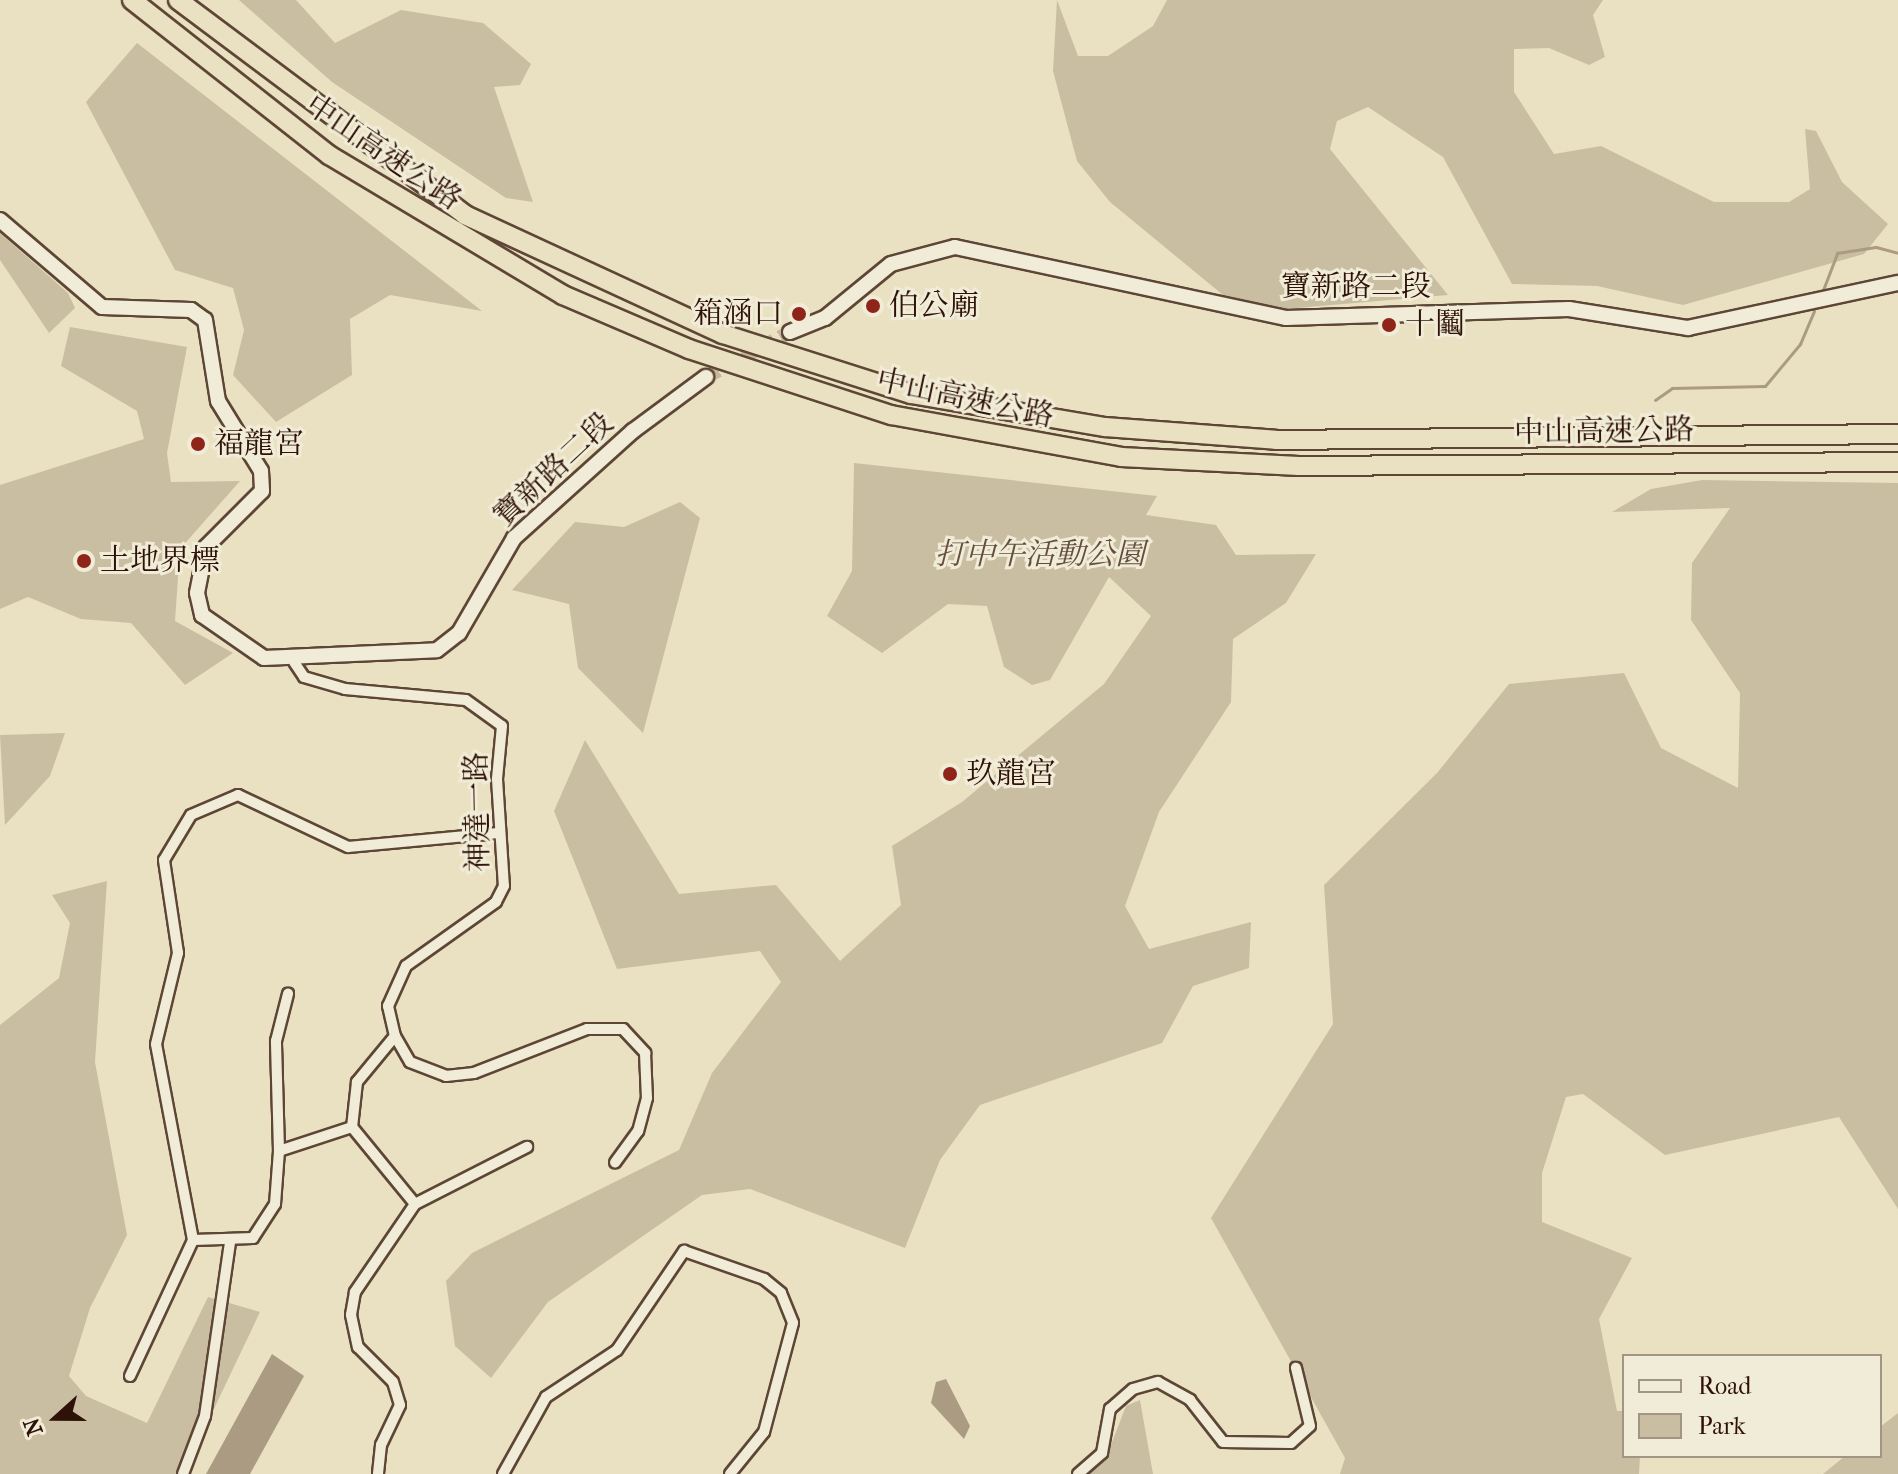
<!DOCTYPE html>
<html>
<head>
<meta charset="utf-8">
<style>
  body { margin:0 }
  #map { position:relative; width:1898px; height:1474px; overflow:hidden; background:#eae1c2; font-family:"IM FELL French Canon","Noto Serif TC",serif }
  div>[style] { position:absolute }
  .green>* { inset:0; background:#cabea2 }
  .water>* { inset:0; background:#aa9b82 }
  .stream>* { height:3px; margin:-1.5px; padding:0 1.5px; transform-origin:1.5px; border-radius:1.5px; background:#aa9b82 }
  .secondary-tunnel>* { height:14px; margin-top:-7px; transform-origin:0; background:repeating-linear-gradient(90deg,#c5b89d 0 14px,transparent 0 21px) }
  .roads { filter:drop-shadow(2px 0 #5e4636) drop-shadow(-2px 0 #5e4636) drop-shadow(0 2px #5e4636) drop-shadow(0 -2px #5e4636) }
  .street>* { height:10px; margin:-5px; padding:0 5px; transform-origin:5px; border-radius:5px; background:#f1ecd7 }
  .secondary>* { height:14px; margin:-7px; padding:0 7px; transform-origin:7px; border-radius:7px; background:#f1ecd7 }
  .highway>* { height:18px; margin:-9px; padding:0 9px; transform-origin:9px; border-radius:9px; background:#eae1c2 }
  .dots>* { width:22px; height:22px; translate:-50% -50%; box-sizing:border-box; border:4px solid #f1ecd7; border-radius:50% }
  span { translate:-50% -50%; white-space:nowrap; text-align:center; line-height:1.15; -webkit-text-stroke:6px #f1ecd7; paint-order:stroke }
  .street-label { font-size:30px; color:#2f1207 }
  .poi-label { font-size:30px; color:#2f1207 }
  .left { translate:0 -50%; text-align:left }
  .right { translate:-100% -50%; text-align:right }
  .park-label { font-size:30px; color:#654e3d; font-style:italic }
  .legend { position:absolute; left:1622px; top:1354px; width:260px; height:104px; box-sizing:border-box; background:#f1ecd7; border:2px solid #a39584; margin:0; padding:10px 14px; list-style:none; font-size:24px; color:#2f1207 }
  .legend li { display:flex; align-items:center; gap:16px; height:40px }
  .legend b { width:40px; border:2px solid #a39584 }
  .north { position:absolute; left:16px; top:1378px; width:80px; height:80px; -webkit-text-stroke:6px #f1ecd7; paint-order:stroke; rotate:249deg; font-size:22px; font-weight:700; line-height:32px; text-align:center; color:#2f1207 }
  .north::after { content:''; display:block; margin:auto; width:28px; height:36px; background:#2f1207; clip-path:polygon(50% 0,100% 100%,50% 72%,0 100%) }
</style>
</head>
<body>
<div id="map">
  <div class="green">
    <div style="clip-path:polygon(239px 0,296px 0,335px 43px,401px 10px,483px 23px,531px 64px,520px 85px,494px 87px,533px 202px,506px 198px,332px 82px)"></div>
    <div style="clip-path:polygon(1057px 0,1078px 56px,1108px 56px,1153px 26px,1167px 0,1603px 0,1593px 15px,1605px 57px,1589px 65px,1549px 48px,1514px 49px,1514px 92px,1554px 154px,1601px 146px,1714px 202px,1789px 202px,1810px 189px,1805px 129px,1816px 131px,1842px 182px,1888px 224px,1864px 254px,1683px 305px,1597px 286px,1512px 284px,1443px 157px,1368px 107px,1337px 121px,1330px 149px,1448px 295px,1285px 309px,1223px 295px,1110px 202px,1077px 161px,1053px 71px)"></div>
    <div style="clip-path:polygon(137px 43px,482px 311px,390px 295px,350px 319px,352px 375px,276px 422px,233px 375px,244px 330px,233px 288px,175px 270px,86px 102px)"></div>
    <div style="clip-path:polygon(0 233px,68px 293px,75px 308px,49px 333px,0 260px)"></div>
    <div style="clip-path:polygon(70px 327px,187px 347px,167px 453px,171px 482px,240px 481px,180px 549px,175px 621px,233px 653px,185px 685px,131px 623px,81px 619px,28px 597px,0 609px,0 485px,144px 439px,137px 411px,61px 366px)"></div>
    <div style="clip-path:polygon(854px 463px,1157px 496px,1146px 515px,1216px 525px,1236px 555px,1316px 554px,1286px 603px,1233px 639px,1231px 702px,1159px 812px,1125px 906px,1149px 949px,1251px 922px,1249px 968px,1193px 986px,1162px 1043px,980px 1105px,940px 1160px,905px 1248px,750px 1189px,702px 1195px,548px 1302px,491px 1378px,455px 1346px,446px 1281px,472px 1253px,679px 1150px,712px 1073px,781px 982px,760px 951px,617px 969px,554px 811px,585px 740px,679px 894px,776px 885px,840px 961px,901px 905px,892px 846px,962px 802px,1104px 684px,1151px 616px,1109px 577px,1050px 680px,1032px 685px,1004px 667px,987px 606px,948px 604px,882px 653px,827px 616px,852px 571px)"></div>
    <div style="clip-path:polygon(1702px 480px,1898px 483px,1898px 1209px,1839px 1117px,1665px 1155px,1583px 1094px,1566px 1097px,1542px 1173px,1542px 1222px,1632px 1258px,1599px 1319px,1617px 1411px,1624px 1411px,1624px 1456px,1640px 1456px,1639px 1474px,1340px 1474px,1345px 1458px,1211px 1218px,1333px 1024px,1324px 885px,1437px 773px,1509px 684px,1624px 673px,1661px 748px,1738px 788px,1740px 693px,1691px 620px,1692px 563px,1730px 508px,1612px 512px,1651px 489px)"></div>
    <div style="clip-path:polygon(680px 502px,700px 518px,643px 733px,578px 668px,569px 604px,512px 590px,575px 522px,624px 527px)"></div>
    <div style="clip-path:polygon(65px 733px,50px 776px,5px 825px,0 735px)"></div>
    <div style="clip-path:polygon(107px 881px,95px 1062px,127px 1235px,90px 1308px,69px 1376px,86px 1396px,147px 1423px,208px 1297px,260px 1312px,183px 1474px,0 1474px,0 1025px,59px 978px,70px 923px,52px 895px)"></div>
    <div style="clip-path:polygon(1140px 1400px,1153px 1474px,1081px 1474px,1107px 1455px,1126px 1406px)"></div>
    <div style="clip-path:polygon(1898px 1413px,1898px 1474px,1823px 1474px,1845px 1456px,1880px 1456px,1880px 1427px)"></div>
  </div>
  <div class="water">
    <div style="clip-path:polygon(272px 1354px,304px 1376px,250px 1474px,206px 1474px)"></div>
    <div style="clip-path:polygon(946px 1379px,970px 1426px,964px 1439px,931px 1403px,936px 1382px)"></div>
  </div>
  <div class="stream">
    <div style="left:1823px;top:290px;width:40px;rotate:-69deg"></div>
    <div style="left:1837px;top:253px;width:39px;rotate:-9deg"></div>
    <div style="left:1876px;top:247px;width:23px;rotate:15deg"></div>
    <div style="left:1655px;top:400px;width:21px;rotate:-35deg"></div>
    <div style="left:1672px;top:388px;width:93px;rotate:-1.2deg"></div>
    <div style="left:1765px;top:386px;width:55px;rotate:-50.2deg"></div>
    <div style="left:1800px;top:344px;width:36px;rotate:-67deg"></div>
  </div>
  <div class="secondary-tunnel">
    <div style="left:706px;top:377px;width:95px;rotate:-28.2deg"></div>
  </div>
  <div class="roads">
    <div class="street">
      <div style="left:294px;top:662px;width:18px;rotate:56deg"></div>
      <div style="left:304px;top:677px;width:43px;rotate:16.3deg"></div>
      <div style="left:345px;top:689px;width:121px;rotate:5.2deg"></div>
      <div style="left:466px;top:700px;width:44px;rotate:35.8deg"></div>
      <div style="left:502px;top:726px;width:53px;rotate:95.4deg"></div>
      <div style="left:497px;top:779px;width:107px;rotate:86.3deg"></div>
      <div style="left:504px;top:886px;width:18px;rotate:117deg"></div>
      <div style="left:496px;top:902px;width:110px;rotate:144.6deg"></div>
      <div style="left:406px;top:966px;width:44px;rotate:114.2deg"></div>
      <div style="left:388px;top:1006px;width:31px;rotate:77deg"></div>
      <div style="left:395px;top:1036px;width:60px;rotate:129.6deg"></div>
      <div style="left:357px;top:1082px;width:45px;rotate:96.3deg"></div>
      <div style="left:352px;top:1127px;width:99px;rotate:50.7deg"></div>
      <div style="left:415px;top:1204px;width:107px;rotate:124.3deg"></div>
      <div style="left:355px;top:1292px;width:23px;rotate:100deg"></div>
      <div style="left:351px;top:1315px;width:33px;rotate:78deg"></div>
      <div style="left:358px;top:1347px;width:49px;rotate:45deg"></div>
      <div style="left:393px;top:1382px;width:24px;rotate:73deg"></div>
      <div style="left:400px;top:1405px;width:44px;rotate:115.4deg"></div>
      <div style="left:381px;top:1445px;width:29px;rotate:96deg"></div>
      <div style="left:395px;top:1036px;width:30px;rotate:60deg"></div>
      <div style="left:410px;top:1062px;width:39px;rotate:21deg"></div>
      <div style="left:446px;top:1076px;width:28px;rotate:-6deg"></div>
      <div style="left:474px;top:1073px;width:121px;rotate:-21.3deg"></div>
      <div style="left:587px;top:1029px;width:36px"></div>
      <div style="left:623px;top:1029px;width:33px;rotate:47deg"></div>
      <div style="left:645px;top:1053px;width:45px;rotate:87.5deg"></div>
      <div style="left:647px;top:1098px;width:34px;rotate:105deg"></div>
      <div style="left:638px;top:1131px;width:39px;rotate:126deg"></div>
      <div style="left:352px;top:1127px;width:77px;rotate:161.8deg"></div>
      <div style="left:279px;top:1151px;width:53px;rotate:94.3deg"></div>
      <div style="left:275px;top:1204px;width:40px;rotate:122.9deg"></div>
      <div style="left:253px;top:1238px;width:60px;rotate:178.1deg"></div>
      <div style="left:193px;top:1240px;width:199px;rotate:-100.7deg"></div>
      <div style="left:156px;top:1044px;width:94px;rotate:-76.4deg"></div>
      <div style="left:178px;top:953px;width:94px;rotate:-98.6deg"></div>
      <div style="left:164px;top:860px;width:52px;rotate:-59deg"></div>
      <div style="left:191px;top:815px;width:51px;rotate:-23.1deg"></div>
      <div style="left:238px;top:795px;width:122px;rotate:25.3deg"></div>
      <div style="left:348px;top:847px;width:151px;rotate:-5.3deg"></div>
      <div style="left:279px;top:1151px;width:110px;rotate:-91.6deg"></div>
      <div style="left:276px;top:1041px;width:49px;rotate:-75.7deg"></div>
      <div style="left:415px;top:1204px;width:126px;rotate:-27deg"></div>
      <div style="left:130px;top:1376px;width:150px;rotate:-65.1deg"></div>
      <div style="left:183px;top:1474px;width:62px;rotate:-69.2deg"></div>
      <div style="left:205px;top:1416px;width:176px;rotate:-81.8deg"></div>
      <div style="left:503px;top:1474px;width:88px;rotate:-60.8deg"></div>
      <div style="left:546px;top:1397px;width:85px;rotate:-33.5deg"></div>
      <div style="left:617px;top:1350px;width:120px;rotate:-55.9deg"></div>
      <div style="left:684px;top:1251px;width:85px;rotate:19.3deg"></div>
      <div style="left:764px;top:1279px;width:22px;rotate:39deg"></div>
      <div style="left:781px;top:1293px;width:32px;rotate:68deg"></div>
      <div style="left:793px;top:1323px;width:113px;rotate:104.9deg"></div>
      <div style="left:764px;top:1432px;width:54px;rotate:129deg"></div>
      <div style="left:1078px;top:1474px;width:32px;rotate:-41deg"></div>
      <div style="left:1102px;top:1453px;width:45px;rotate:-79.7deg"></div>
      <div style="left:1110px;top:1409px;width:30px;rotate:-41deg"></div>
      <div style="left:1133px;top:1389px;width:26px;rotate:-16deg"></div>
      <div style="left:1158px;top:1382px;width:37px;rotate:29deg"></div>
      <div style="left:1190px;top:1400px;width:53px;rotate:51.8deg"></div>
      <div style="left:1223px;top:1442px;width:68px;rotate:0.8deg"></div>
      <div style="left:1291px;top:1443px;width:25px;rotate:-42deg"></div>
      <div style="left:1310px;top:1426px;width:60px;rotate:-103.6deg"></div>
    </div>
    <div class="secondary">
      <div style="left:0;top:220px;width:134px;rotate:40.5deg"></div>
      <div style="left:102px;top:307px;width:89px;rotate:1.9deg"></div>
      <div style="left:191px;top:310px;width:17px;rotate:36deg"></div>
      <div style="left:205px;top:320px;width:82px;rotate:80.9deg"></div>
      <div style="left:218px;top:401px;width:82px;rotate:58.4deg"></div>
      <div style="left:261px;top:471px;width:20px;rotate:87deg"></div>
      <div style="left:262px;top:491px;width:79px;rotate:135deg"></div>
      <div style="left:206px;top:547px;width:47px;rotate:101.1deg"></div>
      <div style="left:197px;top:593px;width:23px;rotate:77deg"></div>
      <div style="left:202px;top:615px;width:75px;rotate:34.7deg"></div>
      <div style="left:264px;top:658px;width:173px;rotate:-2.6deg"></div>
      <div style="left:437px;top:650px;width:28px;rotate:-38deg"></div>
      <div style="left:459px;top:633px;width:110px;rotate:-59.9deg"></div>
      <div style="left:514px;top:538px;width:160px;rotate:-42deg"></div>
      <div style="left:633px;top:431px;width:91px;rotate:-36.5deg"></div>
      <div style="left:790px;top:332px;width:38px;rotate:-22deg"></div>
      <div style="left:825px;top:318px;width:85px;rotate:-39.3deg"></div>
      <div style="left:891px;top:264px;width:66px;rotate:-14.9deg"></div>
      <div style="left:955px;top:247px;width:339px;rotate:12.1deg"></div>
      <div style="left:1286px;top:318px;width:283px;rotate:-1.8deg"></div>
      <div style="left:1569px;top:309px;width:121px;rotate:9.1deg"></div>
      <div style="left:1688px;top:328px;width:215px;rotate:-12.1deg"></div>
    </div>
    <div class="highway">
      <div style="left:132px;top:0;width:251px;rotate:38.2deg"></div>
      <div style="left:329px;top:155px;width:273px;rotate:30.9deg"></div>
      <div style="left:563px;top:295px;width:137px;rotate:23.2deg"></div>
      <div style="left:689px;top:349px;width:213px;rotate:18.1deg"></div>
      <div style="left:891px;top:415px;width:234px;rotate:10.3deg"></div>
      <div style="left:1121px;top:457px;width:178px;rotate:2.9deg"></div>
      <div style="left:1299px;top:466px;width:599px;rotate:-0.38deg"></div>
      <div style="left:178px;top:0;width:359px;rotate:36.8deg"></div>
      <div style="left:465px;top:215px;width:284px;rotate:24.8deg"></div>
      <div style="left:723px;top:334px;width:197px;rotate:17.7deg"></div>
      <div style="left:911px;top:394px;width:197px;rotate:9.7deg"></div>
      <div style="left:1105px;top:427px;width:171px;rotate:4.3deg"></div>
      <div style="left:1276px;top:440px;width:622px;rotate:-0.55deg"></div>
    </div>
  </div>
  <div class="dots">
    <div style="left:873px;top:306px;background:#8f2418"></div>
    <div style="left:799px;top:314px;background:#8f2418"></div>
    <div style="left:1389px;top:325px;background:#8f2418"></div>
    <div style="left:198px;top:444px;background:#8f2418"></div>
    <div style="left:84px;top:561px;background:#8f2418"></div>
    <div style="left:950px;top:774px;background:#8f2418"></div>
  </div>
  <div class="street-label">
    <span style="left:383px;top:153px;rotate:34deg">中山高速公路</span>
    <span style="left:1356px;top:287px">寶新路二段</span>
    <span style="left:965px;top:399px;rotate:12deg">中山高速公路</span>
    <span style="left:1604px;top:432px;rotate:-1deg">中山高速公路</span>
    <span style="left:554px;top:470px;rotate:-43deg">寶新路二段</span>
    <span style="left:478px;top:812px;rotate:-91deg">神達一路</span>
  </div>
  <div class="poi-label">
    <span class="left" style="left:889px;top:306px">伯公廟</span>
    <span class="right" style="left:783px;top:314px">箱涵口</span>
    <span class="left" style="left:1405px;top:325px">十鬮</span>
    <span class="left" style="left:214px;top:444px">福龍宮</span>
    <span class="left" style="left:100px;top:561px">土地界標</span>
    <span class="left" style="left:966px;top:774px">玖龍宮</span>
  </div>
  <div class="park-label">
    <span style="left:1040px;top:555px">打中午活動公園</span>
  </div>
  <ul class="legend">
  <li><b style="height:10px;background:#f1ecd7"></b>Road</li>
  <li><b style="height:22px;background:#cabea2"></b>Park</li>
  </ul>
  <div class="north">N</div>
</div>
</body>
</html>
